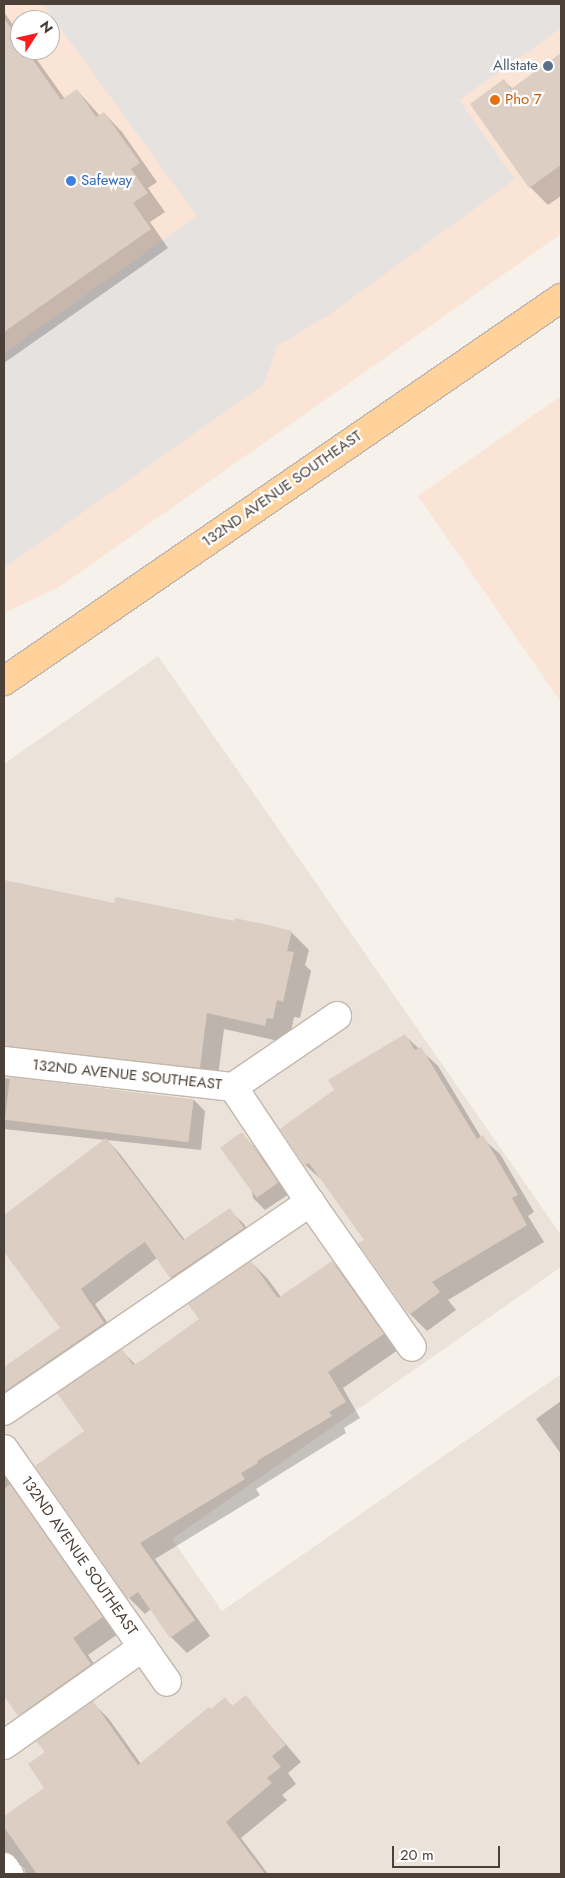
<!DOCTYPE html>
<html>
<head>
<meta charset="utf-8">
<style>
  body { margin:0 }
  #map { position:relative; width:565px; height:1878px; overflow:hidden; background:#f6f1eb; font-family:Jost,sans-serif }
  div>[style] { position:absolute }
  .residential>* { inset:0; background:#ebe2d9 }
  .commercial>* { inset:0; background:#f9e4d6 }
  .parking>* { inset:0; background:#e5e2e0 }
  .shadow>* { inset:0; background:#0003 }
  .building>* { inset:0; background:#dccec3; transform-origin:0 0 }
  .roads { filter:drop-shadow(1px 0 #c3b7ad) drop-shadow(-1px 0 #c3b7ad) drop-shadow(0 1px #c3b7ad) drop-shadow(0 -1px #c3b7ad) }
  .minor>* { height:28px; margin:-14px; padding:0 14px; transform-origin:14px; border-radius:14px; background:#fff }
  .major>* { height:28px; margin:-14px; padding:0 14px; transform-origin:14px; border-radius:14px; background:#ffd29c }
  .dots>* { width:14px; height:14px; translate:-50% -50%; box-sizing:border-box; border:2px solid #fff; border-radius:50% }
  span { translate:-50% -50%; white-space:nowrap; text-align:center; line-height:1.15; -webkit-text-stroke:4.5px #fff; paint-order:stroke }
  .service-label { font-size:15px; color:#4e5e75 }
  .right { translate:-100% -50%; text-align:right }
  .food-label { font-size:15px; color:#c56008 }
  .left { translate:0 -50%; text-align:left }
  .shop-label { font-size:15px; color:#366cbe }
  .street-label { font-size:15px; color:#4c4138 }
  .frame { position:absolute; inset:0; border:5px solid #4c4138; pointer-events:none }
  .north { position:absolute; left:10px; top:10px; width:50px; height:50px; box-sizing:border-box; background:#fff; border:1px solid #b7b3af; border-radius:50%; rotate:55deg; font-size:14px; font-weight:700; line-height:20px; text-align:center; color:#4c4138 }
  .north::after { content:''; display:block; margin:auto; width:18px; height:22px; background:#ff1a1d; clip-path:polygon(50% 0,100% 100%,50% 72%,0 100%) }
  .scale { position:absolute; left:392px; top:1846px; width:108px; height:22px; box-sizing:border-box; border:2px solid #4c4138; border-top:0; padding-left:6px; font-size:15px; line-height:18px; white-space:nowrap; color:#4c4138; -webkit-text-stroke:4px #fff; paint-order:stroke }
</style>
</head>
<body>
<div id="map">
  <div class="residential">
    <div style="clip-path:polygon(158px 656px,561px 1235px,561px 1267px,172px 1539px,222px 1611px,561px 1374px,561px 1874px,4px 1874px,4px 764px)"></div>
  </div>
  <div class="commercial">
    <div style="clip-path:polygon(evenodd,4px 4px,561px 4px,561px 234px,59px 587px,4px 613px,4px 4px,20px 20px,50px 20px,50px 50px,20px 50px,20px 20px)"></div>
    <div style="clip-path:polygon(561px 396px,561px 702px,418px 496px)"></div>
  </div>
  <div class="parking">
    <div style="clip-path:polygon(43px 4px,561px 4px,561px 28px,459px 100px,515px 179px,330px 314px,277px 346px,264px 384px,4px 568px,4px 353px,197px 216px)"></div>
  </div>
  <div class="shadow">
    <div style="clip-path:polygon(4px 12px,20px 35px,20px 50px,30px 50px,65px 99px,77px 90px,100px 116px,104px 113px,122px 132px,157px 182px,148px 188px,165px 212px,150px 222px,168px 248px,4px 363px)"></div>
    <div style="clip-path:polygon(561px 55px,561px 196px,548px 205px,530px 187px,504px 81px,513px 89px)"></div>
    <div style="clip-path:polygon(4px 882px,115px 904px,291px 932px,309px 950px,305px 965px,311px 971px,300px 1018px,294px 1017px,290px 1036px,284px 1035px,283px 1042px,224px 1029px,217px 1084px,4px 1050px)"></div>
    <div style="clip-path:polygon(404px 1035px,438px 1066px,481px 1137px,500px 1154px,534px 1212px,528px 1216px,544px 1242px,448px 1300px,456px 1310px,427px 1331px,410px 1314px,365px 1240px,323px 1181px,305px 1165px,282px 1129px,336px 1090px)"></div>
    <div style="clip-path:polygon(4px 1078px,194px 1100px,205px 1111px,201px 1150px,107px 1140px,120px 1154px,185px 1240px,229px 1210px,244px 1224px,257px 1243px,186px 1292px,171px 1278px,157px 1258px,95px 1304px,118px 1338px,4px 1419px,4px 1370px,62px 1328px,4px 1250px,4px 1224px,6px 1222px,4px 1216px,106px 1140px,4px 1129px)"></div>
    <div style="clip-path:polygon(242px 1134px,253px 1146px,289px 1194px,265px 1210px,253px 1198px)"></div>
    <div style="clip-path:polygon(251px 1262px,267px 1278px,281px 1297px,332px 1262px,348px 1278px,398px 1350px,343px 1388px,360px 1418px,344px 1428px,346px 1433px,256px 1489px,260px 1495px,155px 1559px,210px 1636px,187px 1653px,171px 1637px,151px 1609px,145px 1614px,129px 1598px,86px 1431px,122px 1351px,136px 1365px,200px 1319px)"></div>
    <div style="clip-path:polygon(561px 1401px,561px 1454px,536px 1419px)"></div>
    <div style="clip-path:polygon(4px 1474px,118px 1634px,88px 1655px,106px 1681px,35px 1731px,4px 1695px)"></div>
    <div style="clip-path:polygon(246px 1697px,301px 1762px,288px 1773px,296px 1784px,282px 1795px,287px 1800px,241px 1838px,268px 1874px,26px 1874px,24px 1868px,19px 1867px,4px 1874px,4px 1818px,46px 1788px,46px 1753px,93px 1703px,109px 1719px,141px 1764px,225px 1699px,233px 1707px)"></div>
  </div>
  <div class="building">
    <div style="clip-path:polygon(4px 18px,20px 41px,20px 50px,26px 50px,61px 100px,77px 89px,96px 117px,104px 112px,140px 163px,131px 169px,148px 193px,133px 203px,151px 229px,4px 332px)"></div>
    <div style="clip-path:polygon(561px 53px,561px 165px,529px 188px,470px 104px,504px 79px,511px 89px)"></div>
    <div style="clip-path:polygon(4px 880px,114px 903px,116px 897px,234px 921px,234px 918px,264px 924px,292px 931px,287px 951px,294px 952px,283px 1002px,277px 1000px,273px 1019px,267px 1018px,265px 1026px,207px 1013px,200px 1068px,4px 1046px)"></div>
    <div style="clip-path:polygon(405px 1034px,415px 1050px,421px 1047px,477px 1139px,483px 1135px,518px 1195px,512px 1198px,527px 1225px,432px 1282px,440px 1292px,409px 1315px,358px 1243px,364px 1240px,309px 1163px,304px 1165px,280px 1129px,334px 1090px,328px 1080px)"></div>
    <div style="left:10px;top:1077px;width:185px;height:43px;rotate:7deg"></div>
    <div style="left:242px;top:1132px;width:62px;height:27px;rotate:54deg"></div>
    <div style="clip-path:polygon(106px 1138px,183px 1240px,230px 1208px,244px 1228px,170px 1278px,145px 1242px,129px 1253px,81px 1289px,104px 1323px,4px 1392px,4px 1367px,60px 1328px,4px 1252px,4px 1215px)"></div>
    <div style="clip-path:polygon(251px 1261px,278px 1298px,332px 1261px,384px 1334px,328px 1372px,346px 1402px,329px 1412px,332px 1416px,257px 1461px,258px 1463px,241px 1473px,245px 1479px,140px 1543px,195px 1620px,170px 1638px,138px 1592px,128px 1599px,35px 1466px,84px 1431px,57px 1393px,122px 1349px,133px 1365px,144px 1359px,199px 1319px,188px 1304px)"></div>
    <div style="clip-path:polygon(10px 1484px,103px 1617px,73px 1638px,91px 1664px,18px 1716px,4px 1696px,4px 1489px)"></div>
    <div style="clip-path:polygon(246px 1695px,286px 1745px,272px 1756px,281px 1767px,267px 1778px,272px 1783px,226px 1822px,265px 1874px,37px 1874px,4px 1827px,4px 1816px,44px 1788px,28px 1764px,45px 1752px,36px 1741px,93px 1701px,138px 1765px,209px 1707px,211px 1709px,225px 1697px,232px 1706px)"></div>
  </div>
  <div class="roads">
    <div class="minor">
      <div style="left:4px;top:1061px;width:230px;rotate:6.5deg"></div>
      <div style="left:233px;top:1087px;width:138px;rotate:56.2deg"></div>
      <div style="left:310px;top:1202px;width:177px;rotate:54.9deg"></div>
      <div style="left:233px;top:1087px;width:126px;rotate:-34.3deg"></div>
      <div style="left:4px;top:1411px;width:371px;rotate:-34.3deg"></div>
      <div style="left:4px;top:1449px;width:284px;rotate:55deg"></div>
      <div style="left:4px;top:1745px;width:170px;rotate:-35.2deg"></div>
      <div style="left:4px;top:1867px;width:9px;rotate:54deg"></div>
    </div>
    <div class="major">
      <div style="left:4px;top:681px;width:676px;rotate:-34.51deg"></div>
    </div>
  </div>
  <div class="dots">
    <div style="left:548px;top:66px;background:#5c6f8a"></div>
    <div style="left:495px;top:100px;background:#e8710a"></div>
    <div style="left:71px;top:181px;background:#3f7fe0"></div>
  </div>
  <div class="service-label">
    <span class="right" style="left:538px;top:66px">Allstate</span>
  </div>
  <div class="food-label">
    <span class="left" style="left:505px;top:100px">Pho 7</span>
  </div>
  <div class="shop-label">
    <span class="left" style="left:81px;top:181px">Safeway</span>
  </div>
  <div class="street-label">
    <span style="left:282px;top:489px;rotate:-35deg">132ND AVENUE SOUTHEAST</span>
    <span style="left:127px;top:1075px;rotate:6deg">132ND AVENUE SOUTHEAST</span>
    <span style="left:79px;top:1556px;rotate:55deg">132ND AVENUE SOUTHEAST</span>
  </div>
  <div class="frame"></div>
  <div class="north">N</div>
  <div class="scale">20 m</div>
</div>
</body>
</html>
